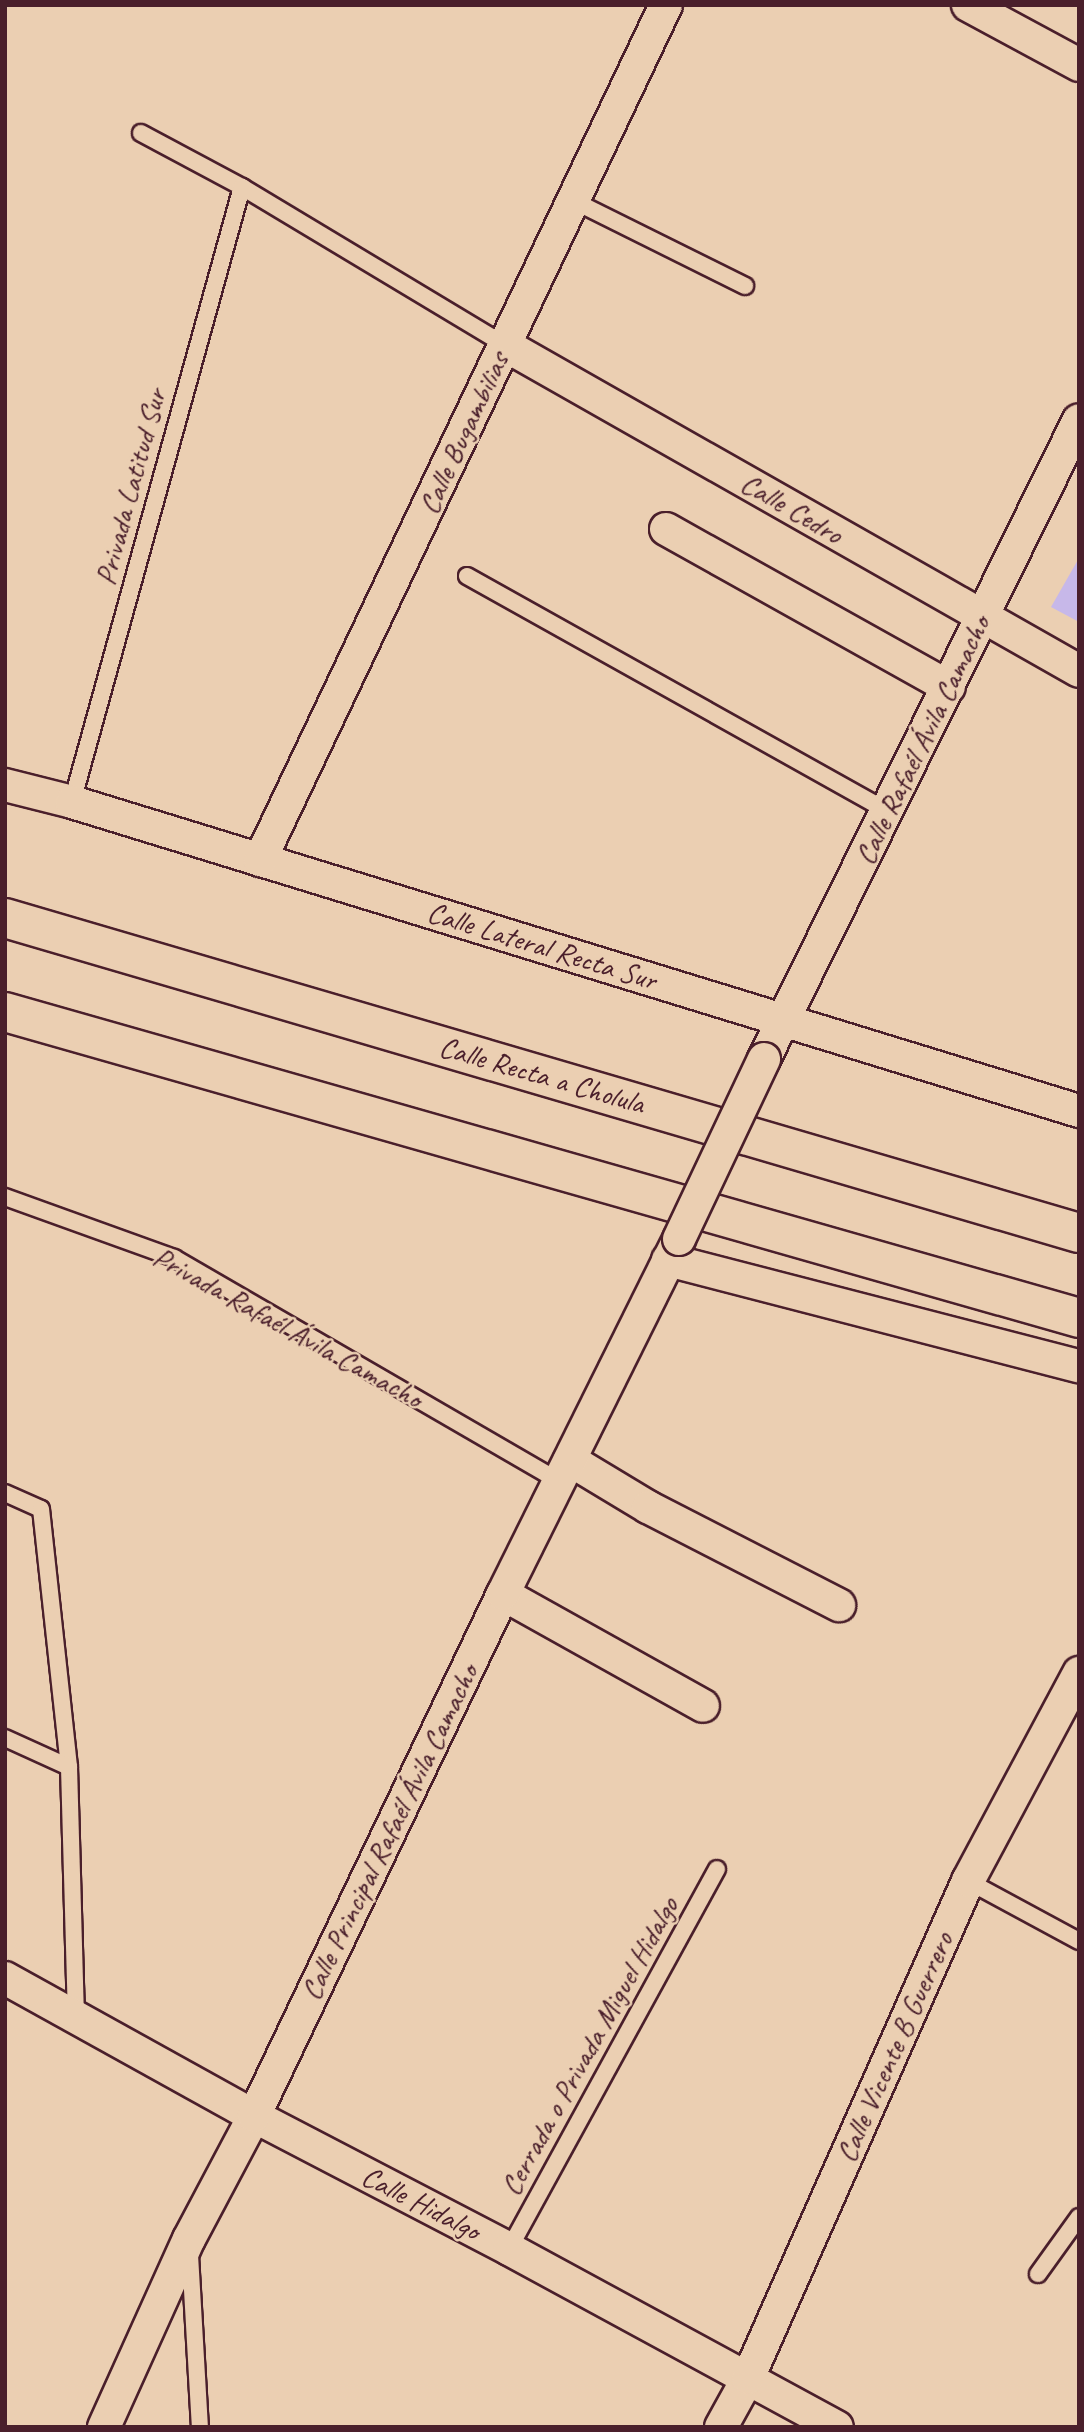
<!DOCTYPE html>
<html>
<head>
<meta charset="utf-8">
<style>
  body { margin:0 }
  #map { position:relative; width:1084px; height:2432px; overflow:hidden; background:#ebcfb2; font-family:Caveat,sans-serif }
  div>[style] { position:absolute }
  .building>* { inset:0; background:#c7b8e9 }
  .roads { filter:drop-shadow(2px 0 #4a1f2b) drop-shadow(-2px 0 #4a1f2b) drop-shadow(0 2px #4a1f2b) drop-shadow(0 -2px #4a1f2b) }
  .lane>* { height:16px; margin:-8px; padding:0 8px; transform-origin:8px; border-radius:8px; background:#ebcfb2 }
  .street>* { height:32px; margin:-16px; padding:0 16px; transform-origin:16px; border-radius:16px; background:#ebcfb2 }
  .primary>* { height:38px; margin:-19px; padding:0 19px; transform-origin:19px; border-radius:19px; background:#ebcfb2 }
  .bridges { filter:drop-shadow(2px 0 #4a1f2b) drop-shadow(-2px 0 #4a1f2b) drop-shadow(0 2px #4a1f2b) drop-shadow(0 -2px #4a1f2b) }
  .street-bridge>* { height:32px; margin:-16px; padding:0 16px; transform-origin:16px; border-radius:16px; background:#ebcfb2 }
  span { translate:-50% -50%; white-space:nowrap; text-align:center; line-height:1.15; -webkit-text-stroke:5px #ebcfb2; paint-order:stroke }
  .street-label { font-size:30px; color:#4a1f2b }
  .frame { position:absolute; inset:0; border:7px solid #4a1f2b; pointer-events:none }
</style>
</head>
<body>
<div id="map">
  <div class="building">
    <div style="clip-path:polygon(1079px 558px,1079px 622px,1051px 607px)"></div>
  </div>
  <div class="roads">
    <div class="lane">
      <div style="left:141px;top:133px;width:115px;rotate:28.1deg"></div>
      <div style="left:242px;top:187px;width:307px;rotate:31deg"></div>
      <div style="left:574px;top:201px;width:191px;rotate:26.4deg"></div>
      <div style="left:467px;top:576px;width:481px;rotate:29.2deg"></div>
      <div style="left:72px;top:802px;width:638px;rotate:-74.55deg"></div>
      <div style="left:5px;top:1197px;width:180px;rotate:19.8deg"></div>
      <div style="left:174px;top:1258px;width:445px;rotate:30.1deg"></div>
      <div style="left:5px;top:1493px;width:39px;rotate:24deg"></div>
      <div style="left:41px;top:1509px;width:260px;rotate:83.8deg"></div>
      <div style="left:69px;top:1767px;width:249px;rotate:88.4deg"></div>
      <div style="left:5px;top:1738px;width:70px;rotate:24.4deg"></div>
      <div style="left:968px;top:1881px;width:126px;rotate:28.4deg"></div>
      <div style="left:509px;top:2249px;width:433px;rotate:-61.3deg"></div>
      <div style="left:190px;top:2255px;width:172px;rotate:86.7deg"></div>
      <div style="left:1038px;top:2274px;width:70px;rotate:-54.3deg"></div>
    </div>
    <div class="street">
      <div style="left:968px;top:5px;width:126px;rotate:28.4deg"></div>
      <div style="left:505px;top:345px;width:660px;rotate:29.59deg"></div>
      <div style="left:666px;top:529px;width:324px;rotate:29.2deg"></div>
      <div style="left:5px;top:785px;width:69px;rotate:14.2deg"></div>
      <div style="left:72px;top:802px;width:1053px;rotate:17.06deg"></div>
      <div style="left:260px;top:860px;width:946px;rotate:-64.6deg"></div>
      <div style="left:764px;top:1059px;width:712px;rotate:-63.76deg"></div>
      <div style="left:668px;top:1260px;width:424px;rotate:14.5deg"></div>
      <div style="left:570px;top:1460px;width:91px;rotate:31.1deg"></div>
      <div style="left:648px;top:1507px;width:215px;rotate:27.2deg"></div>
      <div style="left:503px;top:1594px;width:229px;rotate:29.2deg"></div>
      <div style="left:5px;top:1978px;width:285px;rotate:29deg"></div>
      <div style="left:254px;top:2116px;width:288px;rotate:27.5deg"></div>
      <div style="left:509px;top:2249px;width:373px;rotate:28.5deg"></div>
      <div style="left:104px;top:2427px;width:206px;rotate:-65.7deg"></div>
      <div style="left:189px;top:2239px;width:139px;rotate:-62.1deg"></div>
      <div style="left:254px;top:2116px;width:578px;rotate:-64.5deg"></div>
      <div style="left:503px;top:1594px;width:396px;rotate:-63.6deg"></div>
      <div style="left:721px;top:2427px;width:56px;rotate:-61.1deg"></div>
      <div style="left:748px;top:2378px;width:544px;rotate:-66.12deg"></div>
      <div style="left:968px;top:1881px;width:236px;rotate:-61.9deg"></div>
    </div>
    <div class="primary">
      <div style="left:5px;top:918px;width:1119px;rotate:16.35deg"></div>
      <div style="left:5px;top:1012px;width:1117px;rotate:15.9deg"></div>
    </div>
  </div>
  <div class="bridges">
    <div class="street-bridge">
      <div style="left:679px;top:1239px;width:199px;rotate:-64.7deg"></div>
    </div>
  </div>
  <div class="street-label">
    <span style="left:463px;top:433px;rotate:-65deg">Calle Bugambilias</span>
    <span style="left:130px;top:487px;rotate:-75deg">Privada Latitud Sur</span>
    <span style="left:792px;top:508px;rotate:30deg">Calle Cedro</span>
    <span style="left:922px;top:740px;rotate:-64deg">Calle Rafaél Ávila Camacho</span>
    <span style="left:542px;top:946px;rotate:17deg">Calle Lateral Recta Sur</span>
    <span style="left:542px;top:1075px;rotate:16deg">Calle Recta a Cholula</span>
    <span style="left:288px;top:1327px;rotate:29deg">Privada Rafaél Ávila Camacho</span>
    <span style="left:389px;top:1832px;rotate:-64deg">Calle Principal Rafaél Ávila Camacho</span>
    <span style="left:589px;top:2046px;rotate:-61deg">Cerrada o Privada Miguel Hidalgo</span>
    <span style="left:894px;top:2047px;rotate:-66deg">Calle Vicente B Guerrero</span>
    <span style="left:421px;top:2203px;rotate:27deg">Calle Hidalgo</span>
  </div>
  <div class="frame"></div>
</div>
</body>
</html>
